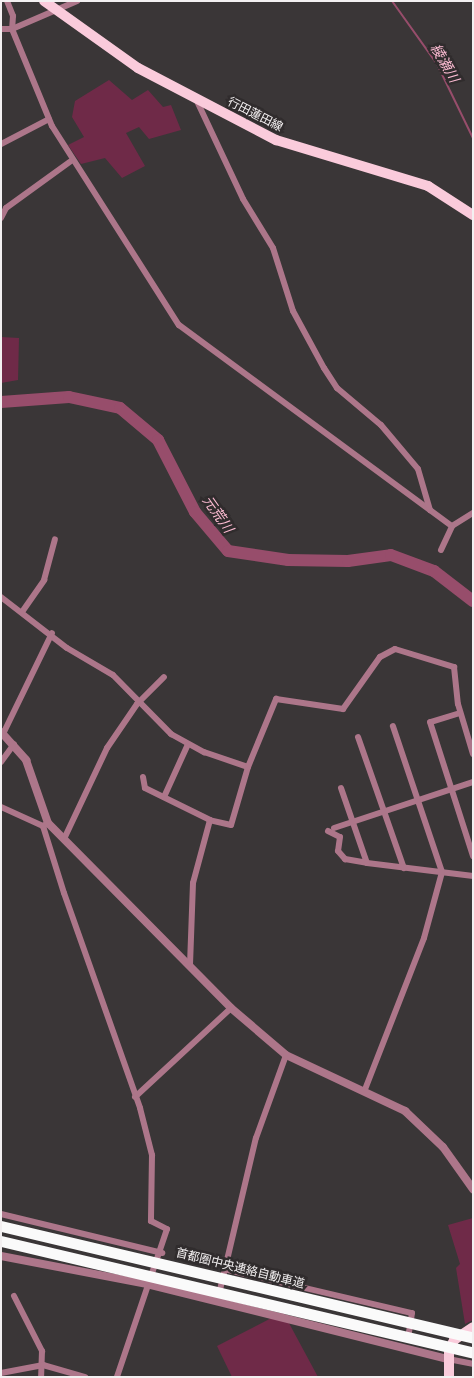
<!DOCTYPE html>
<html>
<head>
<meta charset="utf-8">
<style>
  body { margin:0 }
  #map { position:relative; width:474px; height:1378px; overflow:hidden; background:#3a3637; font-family:"Source Serif 4","Noto Sans JP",serif }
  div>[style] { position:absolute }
  .green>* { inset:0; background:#6f2a48 }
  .stream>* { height:2px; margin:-1px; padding:0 1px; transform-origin:1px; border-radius:1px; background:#974d6b }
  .river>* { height:12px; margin:-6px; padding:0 6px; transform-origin:6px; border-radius:6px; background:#974d6b }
  .minor>* { height:6px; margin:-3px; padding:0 3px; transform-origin:3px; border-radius:3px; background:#ad768a }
  .tertiary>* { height:8px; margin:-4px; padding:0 4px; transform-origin:4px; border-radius:4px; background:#ad768a }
  .primary>* { height:10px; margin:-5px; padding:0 5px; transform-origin:5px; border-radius:5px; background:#facbdb }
  .motorway-bridge>* { height:11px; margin:-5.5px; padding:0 5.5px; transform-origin:5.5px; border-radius:5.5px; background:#fafafa }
  span { translate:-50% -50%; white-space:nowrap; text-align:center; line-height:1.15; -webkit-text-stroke:5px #302c2d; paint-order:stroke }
  .street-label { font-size:12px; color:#f3f0f1 }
  .water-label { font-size:14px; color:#febdd4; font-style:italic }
  .frame { position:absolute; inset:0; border:2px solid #f3f0f1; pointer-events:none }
</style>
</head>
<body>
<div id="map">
  <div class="green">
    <div style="clip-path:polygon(109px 80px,132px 100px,148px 90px,163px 107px,171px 105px,181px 130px,149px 139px,139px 127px,126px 133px,145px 166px,122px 178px,105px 158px,81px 164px,68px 145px,84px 137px,72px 117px,75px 101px)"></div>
    <div style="clip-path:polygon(1px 337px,19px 338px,18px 380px,1px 383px)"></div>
    <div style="clip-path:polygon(473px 1218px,473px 1320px,465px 1324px,456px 1268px,460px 1264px,448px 1225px)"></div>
    <div style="clip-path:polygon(283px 1312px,318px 1377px,232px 1377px,217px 1346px)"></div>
  </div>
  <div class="stream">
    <div style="left:392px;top:1px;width:77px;rotate:54.5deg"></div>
    <div style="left:437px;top:64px;width:82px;rotate:64.1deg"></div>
  </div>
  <div class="river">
    <div style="left:1px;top:402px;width:68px;rotate:-4.2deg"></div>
    <div style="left:69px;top:397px;width:52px;rotate:12.2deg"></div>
    <div style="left:120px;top:408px;width:50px;rotate:40.1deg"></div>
    <div style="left:158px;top:440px;width:81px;rotate:62.8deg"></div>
    <div style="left:195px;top:512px;width:51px;rotate:49.8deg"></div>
    <div style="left:228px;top:551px;width:61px;rotate:8.5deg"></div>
    <div style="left:288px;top:560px;width:60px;rotate:1deg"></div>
    <div style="left:348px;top:561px;width:43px;rotate:-7.9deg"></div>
    <div style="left:391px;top:555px;width:46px;rotate:20.4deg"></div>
    <div style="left:434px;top:571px;width:49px;rotate:37.6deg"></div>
  </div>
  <div class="minor">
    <div style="left:7px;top:1px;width:16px;rotate:68deg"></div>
    <div style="left:13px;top:16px;width:13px;rotate:94deg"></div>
    <div style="left:12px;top:29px;width:105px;rotate:67.6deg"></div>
    <div style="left:52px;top:126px;width:236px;rotate:57.5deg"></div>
    <div style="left:179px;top:325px;width:339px;rotate:36.4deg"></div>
    <div style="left:1px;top:29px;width:11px"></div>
    <div style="left:12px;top:29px;width:71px;rotate:-23.3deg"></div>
    <div style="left:196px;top:99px;width:110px;rotate:64.8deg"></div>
    <div style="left:243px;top:199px;width:57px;rotate:58.5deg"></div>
    <div style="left:273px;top:248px;width:66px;rotate:72.4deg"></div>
    <div style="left:293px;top:311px;width:65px;rotate:61.5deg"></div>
    <div style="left:324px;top:368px;width:24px;rotate:57deg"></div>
    <div style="left:337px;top:388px;width:57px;rotate:40.1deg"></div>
    <div style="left:381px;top:425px;width:57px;rotate:49.9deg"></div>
    <div style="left:418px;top:469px;width:43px;rotate:73.7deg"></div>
    <div style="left:1px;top:144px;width:54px;rotate:-27.5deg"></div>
    <div style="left:1px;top:218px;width:11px;rotate:-63deg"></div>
    <div style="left:6px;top:208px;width:80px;rotate:-35.9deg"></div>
    <div style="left:441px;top:550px;width:26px;rotate:-65deg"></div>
    <div style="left:452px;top:526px;width:25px;rotate:-32deg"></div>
    <div style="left:1px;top:597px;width:83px;rotate:37.7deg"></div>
    <div style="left:67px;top:648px;width:53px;rotate:30.4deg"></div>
    <div style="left:113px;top:675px;width:83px;rotate:45.5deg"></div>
    <div style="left:171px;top:734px;width:38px;rotate:29deg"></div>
    <div style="left:204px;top:752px;width:46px;rotate:18.8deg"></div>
    <div style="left:248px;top:767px;width:60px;rotate:106.3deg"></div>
    <div style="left:231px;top:825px;width:22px;rotate:-167deg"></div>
    <div style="left:210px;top:820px;width:65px;rotate:105.1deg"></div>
    <div style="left:193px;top:883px;width:82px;rotate:92.1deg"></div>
    <div style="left:22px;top:612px;width:39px;rotate:-55deg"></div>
    <div style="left:44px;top:580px;width:42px;rotate:-75deg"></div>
    <div style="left:460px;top:713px;width:31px;rotate:163deg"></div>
    <div style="left:430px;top:722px;width:141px;rotate:72.2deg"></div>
    <div style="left:3px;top:734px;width:112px;rotate:-64.1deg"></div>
    <div style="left:358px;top:737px;width:139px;rotate:70.7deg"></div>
    <div style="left:1px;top:762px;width:22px;rotate:-54deg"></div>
    <div style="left:248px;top:767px;width:74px;rotate:-67.6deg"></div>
    <div style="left:276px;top:699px;width:68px;rotate:8.5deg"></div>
    <div style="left:343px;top:709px;width:64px;rotate:-54.6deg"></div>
    <div style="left:380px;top:657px;width:17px;rotate:-28deg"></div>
    <div style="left:395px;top:649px;width:62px;rotate:17deg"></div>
    <div style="left:454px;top:667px;width:37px;rotate:84deg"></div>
    <div style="left:458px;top:704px;width:52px;rotate:73.3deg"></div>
    <div style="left:143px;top:777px;width:11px;rotate:80deg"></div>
    <div style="left:145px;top:788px;width:72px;rotate:26.2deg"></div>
    <div style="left:341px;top:788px;width:79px;rotate:70.9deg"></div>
    <div style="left:367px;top:863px;width:107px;rotate:7deg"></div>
    <div style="left:164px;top:797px;width:58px;rotate:-65.6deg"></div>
    <div style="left:1px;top:807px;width:46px;rotate:24.3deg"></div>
    <div style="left:48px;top:823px;width:6px;rotate:149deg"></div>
    <div style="left:43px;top:826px;width:70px;rotate:72.6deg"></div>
    <div style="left:64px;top:893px;width:228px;rotate:70.5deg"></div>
    <div style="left:140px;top:1108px;width:49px;rotate:75.7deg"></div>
    <div style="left:152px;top:1155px;width:66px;rotate:90.9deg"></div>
    <div style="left:151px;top:1221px;width:18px;rotate:27deg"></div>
    <div style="left:167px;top:1229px;width:156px;rotate:108.7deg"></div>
    <div style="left:334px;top:828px;width:146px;rotate:-18.3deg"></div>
    <div style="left:328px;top:831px;width:13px;rotate:27deg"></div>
    <div style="left:340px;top:837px;width:14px;rotate:98deg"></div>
    <div style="left:338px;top:851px;width:11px;rotate:49deg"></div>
    <div style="left:345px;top:859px;width:22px;rotate:10deg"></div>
    <div style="left:64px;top:839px;width:101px;rotate:-64.7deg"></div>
    <div style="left:107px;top:748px;width:53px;rotate:-55.7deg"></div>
    <div style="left:137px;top:704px;width:38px;rotate:-45deg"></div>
    <div style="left:364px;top:1092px;width:165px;rotate:-68.7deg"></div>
    <div style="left:424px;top:938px;width:68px;rotate:-74.7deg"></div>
    <div style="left:442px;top:872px;width:154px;rotate:-108.6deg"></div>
    <div style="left:135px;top:1097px;width:131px;rotate:-42.8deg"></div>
    <div style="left:1px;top:1214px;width:166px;rotate:13.6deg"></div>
    <div style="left:224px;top:1269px;width:193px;rotate:13.2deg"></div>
    <div style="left:412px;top:1313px;width:26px;rotate:99deg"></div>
    <div style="left:219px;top:1294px;width:160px;rotate:-76.7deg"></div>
    <div style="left:256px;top:1138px;width:88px;rotate:-70.1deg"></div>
    <div style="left:14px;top:1296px;width:62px;rotate:63deg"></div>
    <div style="left:42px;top:1351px;width:26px;rotate:92deg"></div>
    <div style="left:448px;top:1359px;width:25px;rotate:11deg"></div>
    <div style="left:1px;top:1373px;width:43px;rotate:-10.8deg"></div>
    <div style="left:43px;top:1365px;width:44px;rotate:15.9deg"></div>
  </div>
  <div class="tertiary">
    <div style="left:1px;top:732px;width:38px;rotate:48deg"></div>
    <div style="left:26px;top:760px;width:67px;rotate:70.8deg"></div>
    <div style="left:48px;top:823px;width:260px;rotate:45.3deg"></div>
    <div style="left:231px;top:1008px;width:72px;rotate:40.5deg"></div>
    <div style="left:286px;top:1055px;width:132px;rotate:25.2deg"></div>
    <div style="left:405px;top:1111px;width:52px;rotate:43.5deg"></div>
    <div style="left:443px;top:1147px;width:52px;rotate:54.5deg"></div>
    <div style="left:1px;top:1256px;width:153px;rotate:10.9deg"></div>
    <div style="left:151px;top:1285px;width:306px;rotate:14deg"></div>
  </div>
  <div class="primary">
    <div style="left:44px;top:1px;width:115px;rotate:35.5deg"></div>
    <div style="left:138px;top:68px;width:156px;rotate:27.6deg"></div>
    <div style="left:276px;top:140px;width:159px;rotate:16.8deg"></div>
    <div style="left:428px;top:186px;width:54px;rotate:32.8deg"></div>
    <div style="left:449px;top:1377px;width:27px;rotate:-90deg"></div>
    <div style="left:449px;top:1350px;width:11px;rotate:-63deg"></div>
    <div style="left:454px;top:1340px;width:23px;rotate:-34deg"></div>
  </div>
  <div class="motorway-bridge">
    <div style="left:1px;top:1226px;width:485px;rotate:13.3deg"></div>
    <div style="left:1px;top:1241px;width:485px;rotate:13.3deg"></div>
  </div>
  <div class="street-label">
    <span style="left:255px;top:115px;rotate:27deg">行田蓮田線</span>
    <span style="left:240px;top:1269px;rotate:14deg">首都圏中央連絡自動車道</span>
  </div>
  <div class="water-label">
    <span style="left:445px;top:63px;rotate:60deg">綾瀬川</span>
    <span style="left:218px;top:514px;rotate:55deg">元荒川</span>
  </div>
  <div class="frame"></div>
</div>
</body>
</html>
